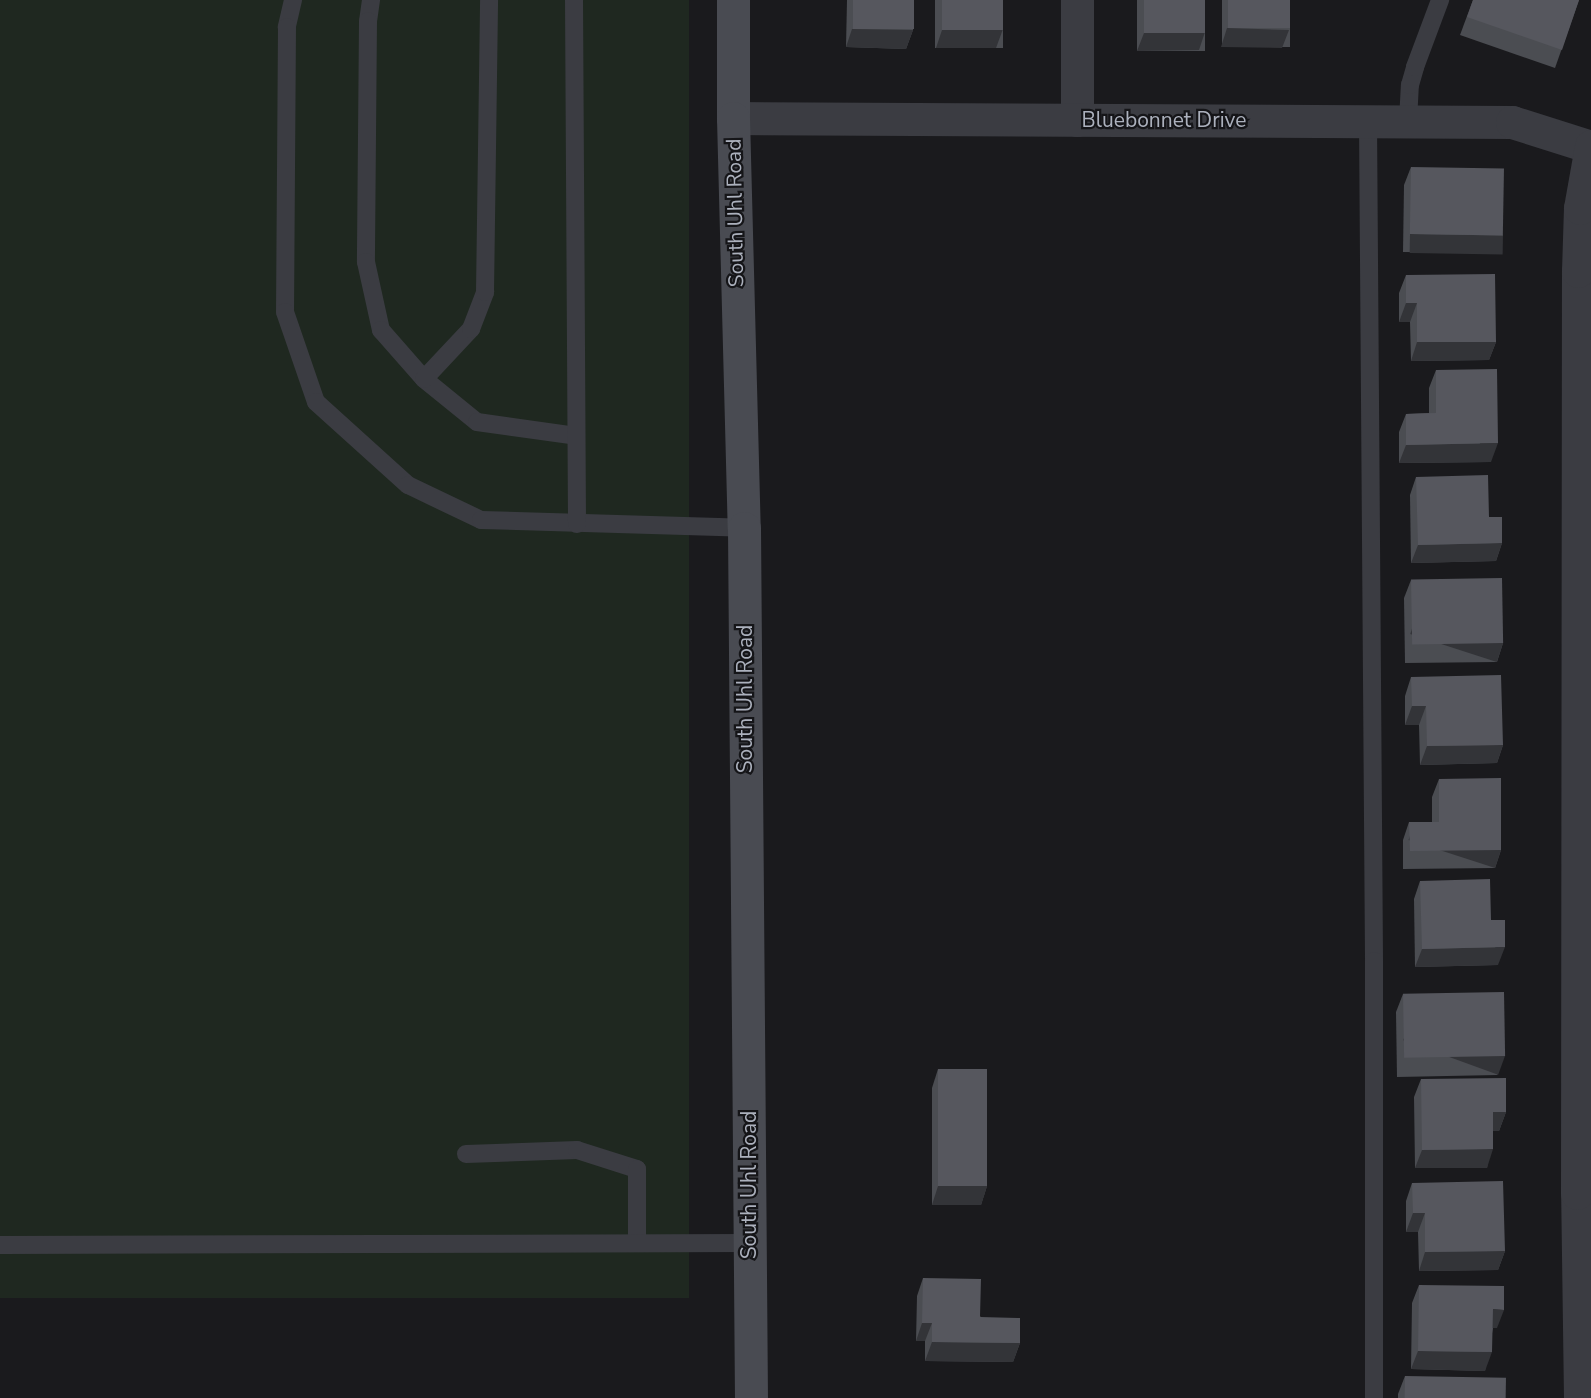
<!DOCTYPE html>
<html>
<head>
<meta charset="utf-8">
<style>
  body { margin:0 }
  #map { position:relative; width:1591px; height:1398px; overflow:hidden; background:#1a1a1d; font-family:"Nunito Sans",sans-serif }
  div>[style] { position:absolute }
  .green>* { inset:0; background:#1f2820; transform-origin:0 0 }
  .lane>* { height:18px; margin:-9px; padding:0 9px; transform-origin:9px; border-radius:9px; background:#3b3c42 }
  .street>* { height:33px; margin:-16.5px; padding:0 16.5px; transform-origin:16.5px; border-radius:16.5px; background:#3b3c42 }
  .secondary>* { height:33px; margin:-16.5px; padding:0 16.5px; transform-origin:16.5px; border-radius:16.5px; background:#494b52 }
  .wall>* { inset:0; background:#4b4d52; transform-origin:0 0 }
  .shaded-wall>* { inset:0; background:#333438; transform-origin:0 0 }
  .building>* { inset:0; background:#56575e; transform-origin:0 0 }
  span { translate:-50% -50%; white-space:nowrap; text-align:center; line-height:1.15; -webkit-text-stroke:4.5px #151518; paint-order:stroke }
  .street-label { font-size:21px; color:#acb1bd }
</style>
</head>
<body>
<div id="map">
  <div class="green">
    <div style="left:0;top:0;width:689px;height:1298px"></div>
  </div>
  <div class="lane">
    <div style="left:293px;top:0;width:28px;rotate:103deg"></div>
    <div style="left:287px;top:27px;width:285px;rotate:90.4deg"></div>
    <div style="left:285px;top:312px;width:95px;rotate:71deg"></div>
    <div style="left:316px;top:402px;width:124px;rotate:42.1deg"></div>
    <div style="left:408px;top:485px;width:81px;rotate:25.6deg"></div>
    <div style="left:481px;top:520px;width:263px;rotate:1.7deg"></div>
    <div style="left:371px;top:0;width:21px;rotate:98deg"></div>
    <div style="left:368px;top:21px;width:241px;rotate:90.5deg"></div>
    <div style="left:366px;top:262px;width:70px;rotate:77.6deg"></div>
    <div style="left:381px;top:330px;width:65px;rotate:48.7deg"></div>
    <div style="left:424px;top:379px;width:68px;rotate:39.1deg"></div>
    <div style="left:477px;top:422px;width:100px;rotate:8deg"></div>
    <div style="left:574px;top:0;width:524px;rotate:89.67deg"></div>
    <div style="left:1368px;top:121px;width:840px;rotate:89.59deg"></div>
    <div style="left:1374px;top:961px;width:437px;rotate:90deg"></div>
    <div style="left:1408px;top:121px;width:36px;rotate:-87deg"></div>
    <div style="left:1410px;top:85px;width:19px;rotate:-74deg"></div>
    <div style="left:1415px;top:67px;width:72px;rotate:-69.5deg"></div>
    <div style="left:424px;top:379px;width:69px;rotate:-46.8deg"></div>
    <div style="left:471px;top:329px;width:40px;rotate:-69deg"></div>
    <div style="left:485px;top:292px;width:292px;rotate:-89.2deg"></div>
    <div style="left:466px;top:1154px;width:111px;rotate:-2.1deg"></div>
    <div style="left:577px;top:1150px;width:63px;rotate:17.6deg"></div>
    <div style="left:637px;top:1169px;width:74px;rotate:90deg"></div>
    <div style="left:0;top:1245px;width:749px;rotate:-0.15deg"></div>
  </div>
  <div class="street">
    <div style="left:1077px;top:0;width:120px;rotate:90deg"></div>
    <div style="left:733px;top:118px;width:779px;rotate:0.29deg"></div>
    <div style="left:1512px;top:122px;width:83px;rotate:17.6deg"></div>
    <div style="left:1580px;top:1398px;width:205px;rotate:-90.8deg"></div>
    <div style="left:1577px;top:1193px;width:922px;rotate:-89.94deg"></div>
    <div style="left:1578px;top:271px;width:63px;rotate:-88.2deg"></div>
    <div style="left:1580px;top:208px;width:63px;rotate:-79.9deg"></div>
  </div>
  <div class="secondary">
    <div style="left:733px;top:0;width:118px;rotate:90deg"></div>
    <div style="left:733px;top:118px;width:410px;rotate:88.5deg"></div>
    <div style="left:744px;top:528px;width:870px;rotate:89.54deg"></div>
  </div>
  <div class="wall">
    <div style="clip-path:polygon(847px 0,914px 0,913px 30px,906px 49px,846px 47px)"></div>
    <div style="left:935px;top:0;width:68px;height:48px"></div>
    <div style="left:1137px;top:0;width:68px;height:51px"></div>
    <div style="left:1222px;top:0;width:68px;height:47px"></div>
    <div style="clip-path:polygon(1473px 0,1579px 0,1555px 68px,1460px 35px)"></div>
    <div style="clip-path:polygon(1411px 167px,1503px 235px,1496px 253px,1403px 252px,1404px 185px)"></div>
    <div style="clip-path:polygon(1406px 275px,1496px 342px,1489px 360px,1411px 361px,1410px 322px,1399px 322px,1399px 293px)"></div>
    <div style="clip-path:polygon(1436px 370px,1491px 462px,1399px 463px,1399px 432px,1406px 414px,1429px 413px,1429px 388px)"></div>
    <div style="clip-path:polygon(1416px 477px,1489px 517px,1502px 543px,1496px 561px,1411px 563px,1410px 495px)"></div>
    <div style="clip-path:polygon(1411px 580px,1503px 643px,1497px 662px,1405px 663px,1404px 598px)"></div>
    <div style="clip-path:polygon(1411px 677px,1503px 745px,1497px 763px,1420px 765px,1419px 725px,1405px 725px,1405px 696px)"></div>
    <div style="clip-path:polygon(1439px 779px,1501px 850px,1495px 868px,1403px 869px,1403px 840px,1409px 822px,1432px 822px,1432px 797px)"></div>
    <div style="clip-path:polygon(1420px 881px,1491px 920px,1498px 965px,1415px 967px,1414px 899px)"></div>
    <div style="clip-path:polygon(1403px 994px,1498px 1075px,1397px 1077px,1396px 1012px)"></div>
    <div style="clip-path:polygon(938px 1069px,987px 1186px,981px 1205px,932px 1205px,932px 1088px)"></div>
    <div style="clip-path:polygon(1421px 1079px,1506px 1112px,1499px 1131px,1493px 1131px,1487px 1168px,1415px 1168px,1414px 1097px)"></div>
    <div style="clip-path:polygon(1412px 1183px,1505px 1251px,1498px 1270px,1419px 1271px,1418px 1232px,1406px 1232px,1406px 1201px)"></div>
    <div style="clip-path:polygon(923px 1278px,1020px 1343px,1013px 1362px,925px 1361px,925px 1341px,916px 1341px,917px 1296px)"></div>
    <div style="clip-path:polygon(1419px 1285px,1497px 1328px,1493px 1328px,1485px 1371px,1411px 1369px,1412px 1303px)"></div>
    <div style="clip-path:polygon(1405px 1376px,1506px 1398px,1398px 1398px,1398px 1394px)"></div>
  </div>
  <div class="shaded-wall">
    <div style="clip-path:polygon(1227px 28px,1289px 30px,1282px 48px,1221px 47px)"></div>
    <div style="clip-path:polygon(852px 29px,913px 30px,906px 49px,846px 47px)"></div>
    <div style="clip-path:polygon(1003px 29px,996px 48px,936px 48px,942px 30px)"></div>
    <div style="clip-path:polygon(1205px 32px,1199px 50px,1137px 51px,1144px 33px)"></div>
    <div style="left:1410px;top:234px;width:93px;height:19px;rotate:1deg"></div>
    <div style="clip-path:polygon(1406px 303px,1417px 303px,1410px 322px,1399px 322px)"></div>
    <div style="clip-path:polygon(1417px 342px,1496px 342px,1489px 360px,1411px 361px)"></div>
    <div style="clip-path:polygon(1498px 443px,1491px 462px,1399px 463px,1406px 445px)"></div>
    <div style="clip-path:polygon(1502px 543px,1496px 561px,1411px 563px,1418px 545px)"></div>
    <div style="left:1503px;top:643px;width:20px;height:91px;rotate:108deg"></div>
    <div style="clip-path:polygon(1412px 706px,1426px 706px,1419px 725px,1405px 725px)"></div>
    <div style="clip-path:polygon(1503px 745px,1497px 763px,1420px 765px,1427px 746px)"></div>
    <div style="left:1501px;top:850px;width:19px;height:91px;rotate:108deg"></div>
    <div style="clip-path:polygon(1505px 947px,1498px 965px,1415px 967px,1422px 949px)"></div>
    <div style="left:1505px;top:1056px;width:20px;height:101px;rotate:110deg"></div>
    <div style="clip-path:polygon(1493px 1112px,1506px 1112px,1499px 1131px,1486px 1131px)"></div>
    <div style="clip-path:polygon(1493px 1149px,1487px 1168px,1415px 1168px,1422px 1150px)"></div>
    <div style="clip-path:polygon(938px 1186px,987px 1186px,981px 1205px,932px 1205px)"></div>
    <div style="clip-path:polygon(1413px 1213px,1425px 1213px,1418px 1232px,1406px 1232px)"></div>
    <div style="clip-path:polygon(1505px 1251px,1498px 1270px,1419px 1271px,1425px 1252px)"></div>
    <div style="clip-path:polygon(1493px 1309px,1504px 1310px,1497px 1328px,1486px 1328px)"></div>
    <div style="clip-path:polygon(922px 1323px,932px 1323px,925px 1341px,916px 1341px)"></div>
    <div style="clip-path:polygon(932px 1342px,1020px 1343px,1013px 1362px,925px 1361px)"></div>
    <div style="clip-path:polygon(1418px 1351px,1492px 1352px,1485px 1371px,1411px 1369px)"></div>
  </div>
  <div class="building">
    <div style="left:853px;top:0;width:61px;height:29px"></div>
    <div style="left:942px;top:0;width:61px;height:30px"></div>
    <div style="left:1144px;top:0;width:61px;height:33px"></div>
    <div style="left:1228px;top:0;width:62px;height:28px"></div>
    <div style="clip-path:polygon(1473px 0,1579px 0,1562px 50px,1467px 17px)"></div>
    <div style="left:1411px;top:167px;width:93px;height:67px;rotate:1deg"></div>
    <div style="clip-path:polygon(1495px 274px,1496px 342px,1417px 342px,1417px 303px,1406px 303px,1406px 275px)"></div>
    <div style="clip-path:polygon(1497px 369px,1498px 443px,1406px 445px,1406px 414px,1436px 413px,1436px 370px)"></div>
    <div style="clip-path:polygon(1488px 475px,1489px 517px,1502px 517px,1502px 543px,1418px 545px,1416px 477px)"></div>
    <div style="left:1502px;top:578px;width:65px;height:91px;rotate:89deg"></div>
    <div style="clip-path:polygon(1501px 675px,1503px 745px,1427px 746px,1426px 706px,1412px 706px,1411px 677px)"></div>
    <div style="clip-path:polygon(1501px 778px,1501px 850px,1410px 851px,1409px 822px,1439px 822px,1439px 779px)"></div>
    <div style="clip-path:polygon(1490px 879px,1491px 920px,1505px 920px,1505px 947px,1422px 949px,1420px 881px)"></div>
    <div style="left:1504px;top:992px;width:64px;height:101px;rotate:89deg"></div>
    <div style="left:938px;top:1069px;width:49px;height:117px"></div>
    <div style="clip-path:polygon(1506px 1078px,1506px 1112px,1493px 1112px,1493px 1149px,1422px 1150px,1421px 1079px)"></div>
    <div style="clip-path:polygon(1503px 1181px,1505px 1251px,1425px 1252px,1425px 1213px,1413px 1213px,1412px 1183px)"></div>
    <div style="clip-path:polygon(923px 1278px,981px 1279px,980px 1317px,1020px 1318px,1020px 1343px,932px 1342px,932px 1323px,922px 1323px)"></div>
    <div style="clip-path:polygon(1419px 1285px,1504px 1286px,1504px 1310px,1493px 1309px,1492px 1352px,1418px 1351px)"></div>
    <div style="left:1405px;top:1376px;width:101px;height:22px;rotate:1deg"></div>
  </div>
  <div class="street-label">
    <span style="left:1164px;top:120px">Bluebonnet Drive</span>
    <span style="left:735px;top:213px;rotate:-91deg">South Uhl Road</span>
    <span style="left:745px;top:699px;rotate:-90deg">South Uhl Road</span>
    <span style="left:749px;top:1185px;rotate:-90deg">South Uhl Road</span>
  </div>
</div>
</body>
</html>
